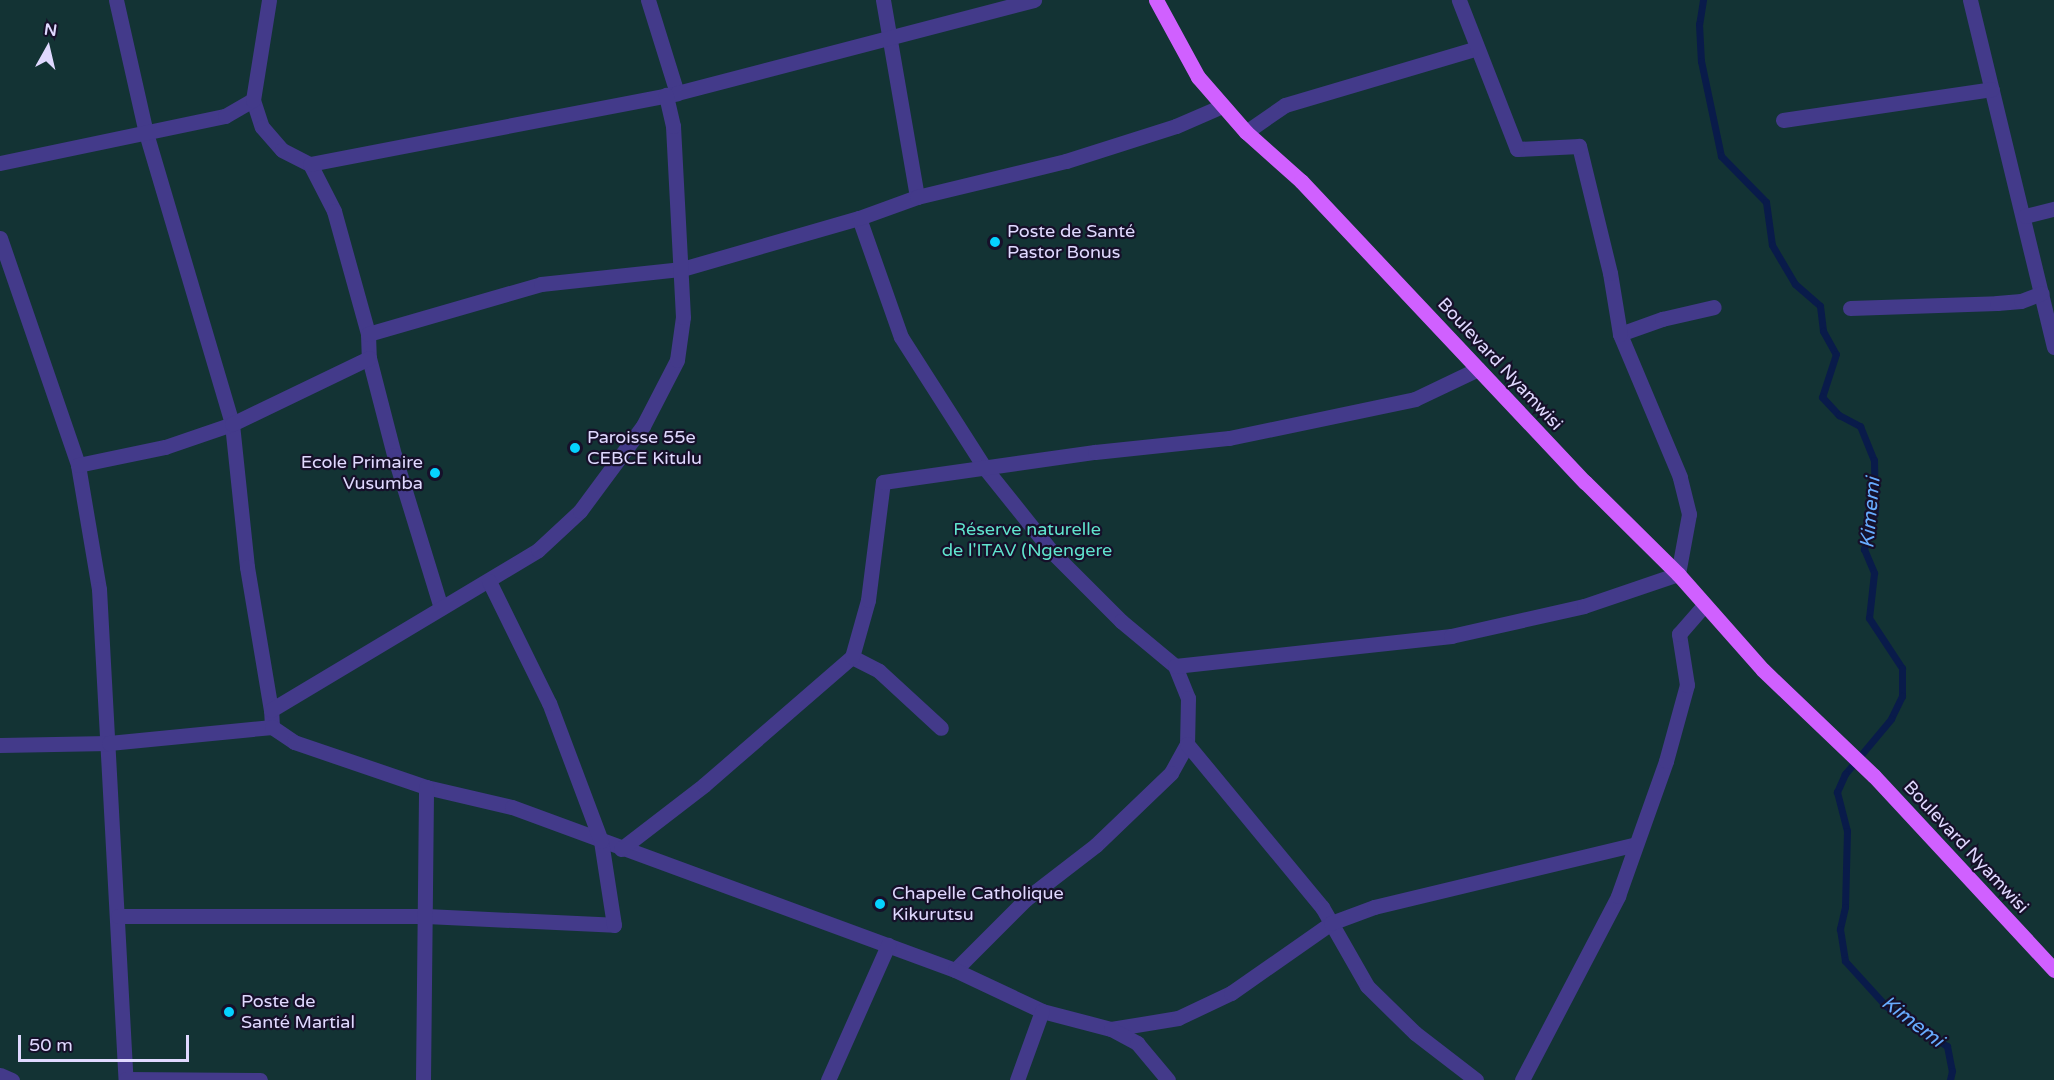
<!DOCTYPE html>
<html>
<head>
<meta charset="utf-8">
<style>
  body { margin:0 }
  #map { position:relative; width:2054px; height:1080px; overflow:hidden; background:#16102a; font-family:"Varela Round",sans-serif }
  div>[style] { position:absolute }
  .green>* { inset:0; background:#133334; transform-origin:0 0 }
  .stream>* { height:7px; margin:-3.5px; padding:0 3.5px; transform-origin:3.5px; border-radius:3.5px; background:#091b4a }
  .minor>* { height:15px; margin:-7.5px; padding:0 7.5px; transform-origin:7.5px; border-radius:7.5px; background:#433a8a }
  .major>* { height:15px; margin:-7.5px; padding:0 7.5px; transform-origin:7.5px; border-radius:7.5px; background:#d060ff }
  .dots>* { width:16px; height:16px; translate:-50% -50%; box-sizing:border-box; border:3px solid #16102a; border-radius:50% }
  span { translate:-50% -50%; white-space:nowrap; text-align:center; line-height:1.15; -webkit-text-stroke:4.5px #16102a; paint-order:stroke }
  .poi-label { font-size:18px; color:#e0d9ff }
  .left { translate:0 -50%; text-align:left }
  .right { translate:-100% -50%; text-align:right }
  .street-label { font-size:18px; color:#e0d9ff }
  .park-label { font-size:18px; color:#60e4cd }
  .water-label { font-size:20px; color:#67acff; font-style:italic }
  .north { position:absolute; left:18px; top:18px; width:60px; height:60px; -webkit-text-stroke:4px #16102a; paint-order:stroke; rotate:8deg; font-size:16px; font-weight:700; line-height:24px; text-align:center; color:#e0d9ff }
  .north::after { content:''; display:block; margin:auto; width:21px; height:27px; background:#e0d9ff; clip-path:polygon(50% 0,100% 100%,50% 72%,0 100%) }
  .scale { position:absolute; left:18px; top:1035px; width:171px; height:27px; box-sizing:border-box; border:3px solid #e0d9ff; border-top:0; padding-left:8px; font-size:18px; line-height:21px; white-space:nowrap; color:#e0d9ff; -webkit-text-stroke:4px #16102a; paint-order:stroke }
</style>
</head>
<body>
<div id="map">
  <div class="green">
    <div style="left:0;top:0;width:2054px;height:1080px"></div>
  </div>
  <div class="stream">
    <div style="left:1703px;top:0;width:24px;rotate:99deg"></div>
    <div style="left:1699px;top:24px;width:37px;rotate:87deg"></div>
    <div style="left:1701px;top:61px;width:97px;rotate:78.1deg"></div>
    <div style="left:1721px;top:156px;width:64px;rotate:45.6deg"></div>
    <div style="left:1766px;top:202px;width:43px;rotate:82.1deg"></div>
    <div style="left:1772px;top:245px;width:45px;rotate:59.5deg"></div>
    <div style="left:1795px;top:284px;width:33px;rotate:41deg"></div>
    <div style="left:1820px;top:306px;width:25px;rotate:83deg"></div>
    <div style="left:1823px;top:331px;width:26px;rotate:61deg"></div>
    <div style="left:1836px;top:354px;width:45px;rotate:108deg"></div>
    <div style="left:1822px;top:397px;width:25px;rotate:47deg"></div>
    <div style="left:1839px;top:415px;width:24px;rotate:28deg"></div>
    <div style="left:1860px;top:426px;width:37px;rotate:68deg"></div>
    <div style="left:1874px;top:460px;width:50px;rotate:88.9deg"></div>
    <div style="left:1875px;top:510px;width:41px;rotate:105.8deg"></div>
    <div style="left:1864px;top:549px;width:26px;rotate:67deg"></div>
    <div style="left:1874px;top:573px;width:45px;rotate:96.3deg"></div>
    <div style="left:1869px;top:618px;width:60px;rotate:56.6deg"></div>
    <div style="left:1902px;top:668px;width:28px;rotate:90deg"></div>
    <div style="left:1902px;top:696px;width:25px;rotate:116deg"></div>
    <div style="left:1891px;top:719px;width:72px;rotate:129.9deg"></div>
    <div style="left:1845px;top:774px;width:20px;rotate:114deg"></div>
    <div style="left:1837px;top:792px;width:40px;rotate:75.6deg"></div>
    <div style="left:1847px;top:831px;width:76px;rotate:91.5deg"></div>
    <div style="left:1845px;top:907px;width:23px;rotate:103deg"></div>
    <div style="left:1840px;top:929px;width:32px;rotate:81deg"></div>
    <div style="left:1845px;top:961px;width:61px;rotate:47.7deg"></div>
    <div style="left:1886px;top:1006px;width:73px;rotate:33.3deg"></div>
    <div style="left:1947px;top:1046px;width:25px;rotate:79deg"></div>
    <div style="left:1952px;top:1071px;width:9px;rotate:103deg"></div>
  </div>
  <div class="minor">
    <div style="left:116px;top:0;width:136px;rotate:77.3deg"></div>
    <div style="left:146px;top:133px;width:303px;rotate:73.5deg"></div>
    <div style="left:232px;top:424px;width:144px;rotate:84deg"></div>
    <div style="left:247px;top:567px;width:145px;rotate:80.5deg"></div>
    <div style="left:648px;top:0;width:97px;rotate:72.7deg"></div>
    <div style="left:883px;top:0;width:200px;rotate:80.2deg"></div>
    <div style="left:1970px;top:0;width:357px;rotate:76.4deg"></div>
    <div style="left:253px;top:100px;width:28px;rotate:72deg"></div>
    <div style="left:262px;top:127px;width:30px;rotate:49deg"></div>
    <div style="left:282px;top:150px;width:31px;rotate:27deg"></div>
    <div style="left:310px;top:164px;width:53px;rotate:62.9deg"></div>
    <div style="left:334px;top:211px;width:128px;rotate:74.5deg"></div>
    <div style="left:368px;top:334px;width:24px;rotate:88deg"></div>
    <div style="left:369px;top:358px;width:100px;rotate:75.5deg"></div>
    <div style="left:394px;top:455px;width:160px;rotate:72.9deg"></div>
    <div style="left:1783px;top:120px;width:211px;rotate:-8.4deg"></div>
    <div style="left:1246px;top:132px;width:47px;rotate:-34.7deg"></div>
    <div style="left:1285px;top:105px;width:200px;rotate:-16.5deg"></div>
    <div style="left:0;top:163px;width:230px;rotate:-11.8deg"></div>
    <div style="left:225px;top:116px;width:32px;rotate:-30deg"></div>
    <div style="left:253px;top:100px;width:101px;rotate:-80.9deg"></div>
    <div style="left:310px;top:164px;width:374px;rotate:-10.9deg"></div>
    <div style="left:677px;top:93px;width:369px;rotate:-14.6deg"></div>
    <div style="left:2025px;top:216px;width:30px;rotate:-14deg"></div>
    <div style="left:859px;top:218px;width:126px;rotate:70.6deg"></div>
    <div style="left:901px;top:337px;width:154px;rotate:57.4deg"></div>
    <div style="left:984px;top:467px;width:109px;rotate:51.3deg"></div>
    <div style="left:1052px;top:552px;width:98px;rotate:45deg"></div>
    <div style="left:1121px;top:621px;width:70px;rotate:39.8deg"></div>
    <div style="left:1175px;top:666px;width:35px;rotate:68deg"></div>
    <div style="left:1188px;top:698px;width:46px;rotate:91.2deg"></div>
    <div style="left:1187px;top:744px;width:33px;rotate:119deg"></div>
    <div style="left:1171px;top:773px;width:104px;rotate:136.2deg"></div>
    <div style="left:1096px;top:845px;width:88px;rotate:142.4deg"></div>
    <div style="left:1026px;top:899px;width:100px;rotate:135deg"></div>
    <div style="left:0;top:238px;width:240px;rotate:71deg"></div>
    <div style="left:78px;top:465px;width:126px;rotate:80.4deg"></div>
    <div style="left:99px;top:589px;width:492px;rotate:86.9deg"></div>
    <div style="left:1850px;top:308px;width:147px;rotate:-1.9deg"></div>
    <div style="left:1997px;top:303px;width:24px;rotate:-5deg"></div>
    <div style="left:2021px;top:301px;width:22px;rotate:-21deg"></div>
    <div style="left:368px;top:334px;width:180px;rotate:-16.1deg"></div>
    <div style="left:541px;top:284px;width:142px;rotate:-6.1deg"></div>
    <div style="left:682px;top:269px;width:184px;rotate:-16.1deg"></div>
    <div style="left:859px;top:218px;width:62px;rotate:-19.9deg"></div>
    <div style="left:917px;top:197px;width:153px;rotate:-13.6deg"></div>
    <div style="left:1066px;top:161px;width:115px;rotate:-17.7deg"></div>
    <div style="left:1176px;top:126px;width:50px;rotate:-23.5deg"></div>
    <div style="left:1620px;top:334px;width:45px;rotate:-19.7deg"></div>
    <div style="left:1662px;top:319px;width:53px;rotate:-13deg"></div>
    <div style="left:78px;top:465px;width:89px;rotate:-11.7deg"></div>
    <div style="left:165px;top:447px;width:71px;rotate:-18.9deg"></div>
    <div style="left:232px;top:424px;width:152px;rotate:-25.7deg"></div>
    <div style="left:852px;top:657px;width:30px;rotate:27deg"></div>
    <div style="left:879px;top:671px;width:84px;rotate:42.6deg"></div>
    <div style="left:1175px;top:666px;width:278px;rotate:-6.2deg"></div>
    <div style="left:1451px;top:636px;width:136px;rotate:-12.7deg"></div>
    <div style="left:1584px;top:606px;width:99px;rotate:-18.8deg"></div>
    <div style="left:1678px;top:574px;width:61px;rotate:-79.6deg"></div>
    <div style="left:1689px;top:514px;width:38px;rotate:-104deg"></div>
    <div style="left:1680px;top:477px;width:155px;rotate:-112.8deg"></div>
    <div style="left:1620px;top:334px;width:62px;rotate:-99.3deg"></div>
    <div style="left:1610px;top:273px;width:131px;rotate:-103.7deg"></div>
    <div style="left:1579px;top:146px;width:62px;rotate:177.2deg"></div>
    <div style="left:1517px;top:149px;width:160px;rotate:-111.3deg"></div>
    <div style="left:272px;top:727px;width:17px;rotate:-93deg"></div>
    <div style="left:271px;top:710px;width:311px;rotate:-30.9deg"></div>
    <div style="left:538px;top:550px;width:57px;rotate:-42.9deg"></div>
    <div style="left:580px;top:511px;width:106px;rotate:-53.5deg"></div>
    <div style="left:643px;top:426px;width:74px;rotate:-62.7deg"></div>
    <div style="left:677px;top:360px;width:43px;rotate:-82.1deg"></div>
    <div style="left:683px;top:317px;width:191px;rotate:-93deg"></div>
    <div style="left:673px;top:126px;width:32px;rotate:-103deg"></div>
    <div style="left:1187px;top:744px;width:212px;rotate:50.4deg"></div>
    <div style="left:1322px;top:907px;width:91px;rotate:60.3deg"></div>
    <div style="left:1367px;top:986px;width:67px;rotate:44.4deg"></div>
    <div style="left:1415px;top:1033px;width:77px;rotate:37.6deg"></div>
    <div style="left:0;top:745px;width:109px;rotate:-1.1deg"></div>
    <div style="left:109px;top:743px;width:164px;rotate:-5.6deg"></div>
    <div style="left:272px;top:727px;width:27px;rotate:34deg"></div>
    <div style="left:294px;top:742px;width:139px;rotate:18.8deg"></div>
    <div style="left:426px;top:787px;width:88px;rotate:13.1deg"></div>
    <div style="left:512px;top:807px;width:472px;rotate:20.2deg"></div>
    <div style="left:955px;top:970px;width:96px;rotate:25.2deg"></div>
    <div style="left:1042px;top:1011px;width:71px;rotate:14.6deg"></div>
    <div style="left:1111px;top:1029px;width:68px;rotate:-9.3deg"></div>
    <div style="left:1178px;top:1018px;width:59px;rotate:-25.3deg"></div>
    <div style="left:1231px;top:993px;width:122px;rotate:-35deg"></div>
    <div style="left:1331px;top:923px;width:46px;rotate:-20.4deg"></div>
    <div style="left:1374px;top:907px;width:269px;rotate:-13.5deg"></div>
    <div style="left:621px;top:849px;width:105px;rotate:-37.6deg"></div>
    <div style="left:704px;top:785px;width:196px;rotate:-40.9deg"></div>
    <div style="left:852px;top:657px;width:59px;rotate:-74.3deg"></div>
    <div style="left:868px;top:600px;width:119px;rotate:-82.8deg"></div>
    <div style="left:883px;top:482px;width:214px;rotate:-8.1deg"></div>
    <div style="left:1095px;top:452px;width:135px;rotate:-6deg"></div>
    <div style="left:1229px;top:438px;width:190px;rotate:-11.8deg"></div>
    <div style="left:1415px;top:399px;width:70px;rotate:-25.5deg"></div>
    <div style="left:118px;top:916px;width:308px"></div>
    <div style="left:426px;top:916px;width:188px;rotate:2.7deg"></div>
    <div style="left:614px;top:925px;width:85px;rotate:-98.8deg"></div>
    <div style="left:601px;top:841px;width:147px;rotate:-110.6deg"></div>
    <div style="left:549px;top:703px;width:136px;rotate:-116.2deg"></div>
    <div style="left:1111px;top:1029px;width:30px;rotate:28deg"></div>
    <div style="left:1137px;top:1043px;width:48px;rotate:50deg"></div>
    <div style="left:0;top:1075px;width:13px;rotate:23deg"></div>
    <div style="left:126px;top:1079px;width:134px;rotate:0.4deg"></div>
    <div style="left:423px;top:1080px;width:293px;rotate:-89.4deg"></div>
    <div style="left:828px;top:1080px;width:148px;rotate:-66deg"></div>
    <div style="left:1017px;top:1080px;width:73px;rotate:-70.1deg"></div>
    <div style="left:1522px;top:1080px;width:208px;rotate:-62.4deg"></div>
    <div style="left:1618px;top:896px;width:143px;rotate:-70.4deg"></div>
    <div style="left:1666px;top:761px;width:79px;rotate:-74.6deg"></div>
    <div style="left:1687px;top:685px;width:52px;rotate:-98.9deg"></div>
    <div style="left:1679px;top:634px;width:38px;rotate:-49deg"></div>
  </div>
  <div class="major">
    <div style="left:1156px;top:0;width:88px;rotate:61.4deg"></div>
    <div style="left:1198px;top:77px;width:73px;rotate:48.9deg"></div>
    <div style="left:1246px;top:132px;width:74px;rotate:41.7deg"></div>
    <div style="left:1301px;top:181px;width:414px;rotate:46.7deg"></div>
    <div style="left:1585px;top:482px;width:131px;rotate:44.7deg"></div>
    <div style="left:1678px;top:574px;width:128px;rotate:48.5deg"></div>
    <div style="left:1763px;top:670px;width:153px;rotate:43.7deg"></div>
    <div style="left:1874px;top:776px;width:265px;rotate:47.1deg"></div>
  </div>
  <div class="dots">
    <div style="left:995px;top:242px;background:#05d2ff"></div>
    <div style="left:575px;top:448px;background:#05d2ff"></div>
    <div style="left:435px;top:473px;background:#05d2ff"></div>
    <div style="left:880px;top:904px;background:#05d2ff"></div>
    <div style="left:229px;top:1012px;background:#05d2ff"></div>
  </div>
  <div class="poi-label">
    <span class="left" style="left:1007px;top:242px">Poste de Santé<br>Pastor Bonus</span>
    <span class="left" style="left:587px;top:448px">Paroisse 55e<br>CEBCE Kitulu</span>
    <span class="right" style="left:423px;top:473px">Ecole Primaire<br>Vusumba</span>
    <span class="left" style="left:892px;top:904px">Chapelle Catholique<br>Kikurutsu</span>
    <span class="left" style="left:241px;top:1012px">Poste de<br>Santé Martial</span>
  </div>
  <div class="street-label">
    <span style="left:1500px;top:364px;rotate:47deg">Boulevard Nyamwisi</span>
    <span style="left:1966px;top:847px;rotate:47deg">Boulevard Nyamwisi</span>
  </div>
  <div class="park-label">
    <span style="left:1027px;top:540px">Réserve naturelle<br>de l'ITAV (Ngengere</span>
  </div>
  <div class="water-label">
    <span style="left:1871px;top:513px;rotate:-85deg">Kimemi</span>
    <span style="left:1912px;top:1022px;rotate:37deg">Kimemi</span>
  </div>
  <div class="north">N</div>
  <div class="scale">50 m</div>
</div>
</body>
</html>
